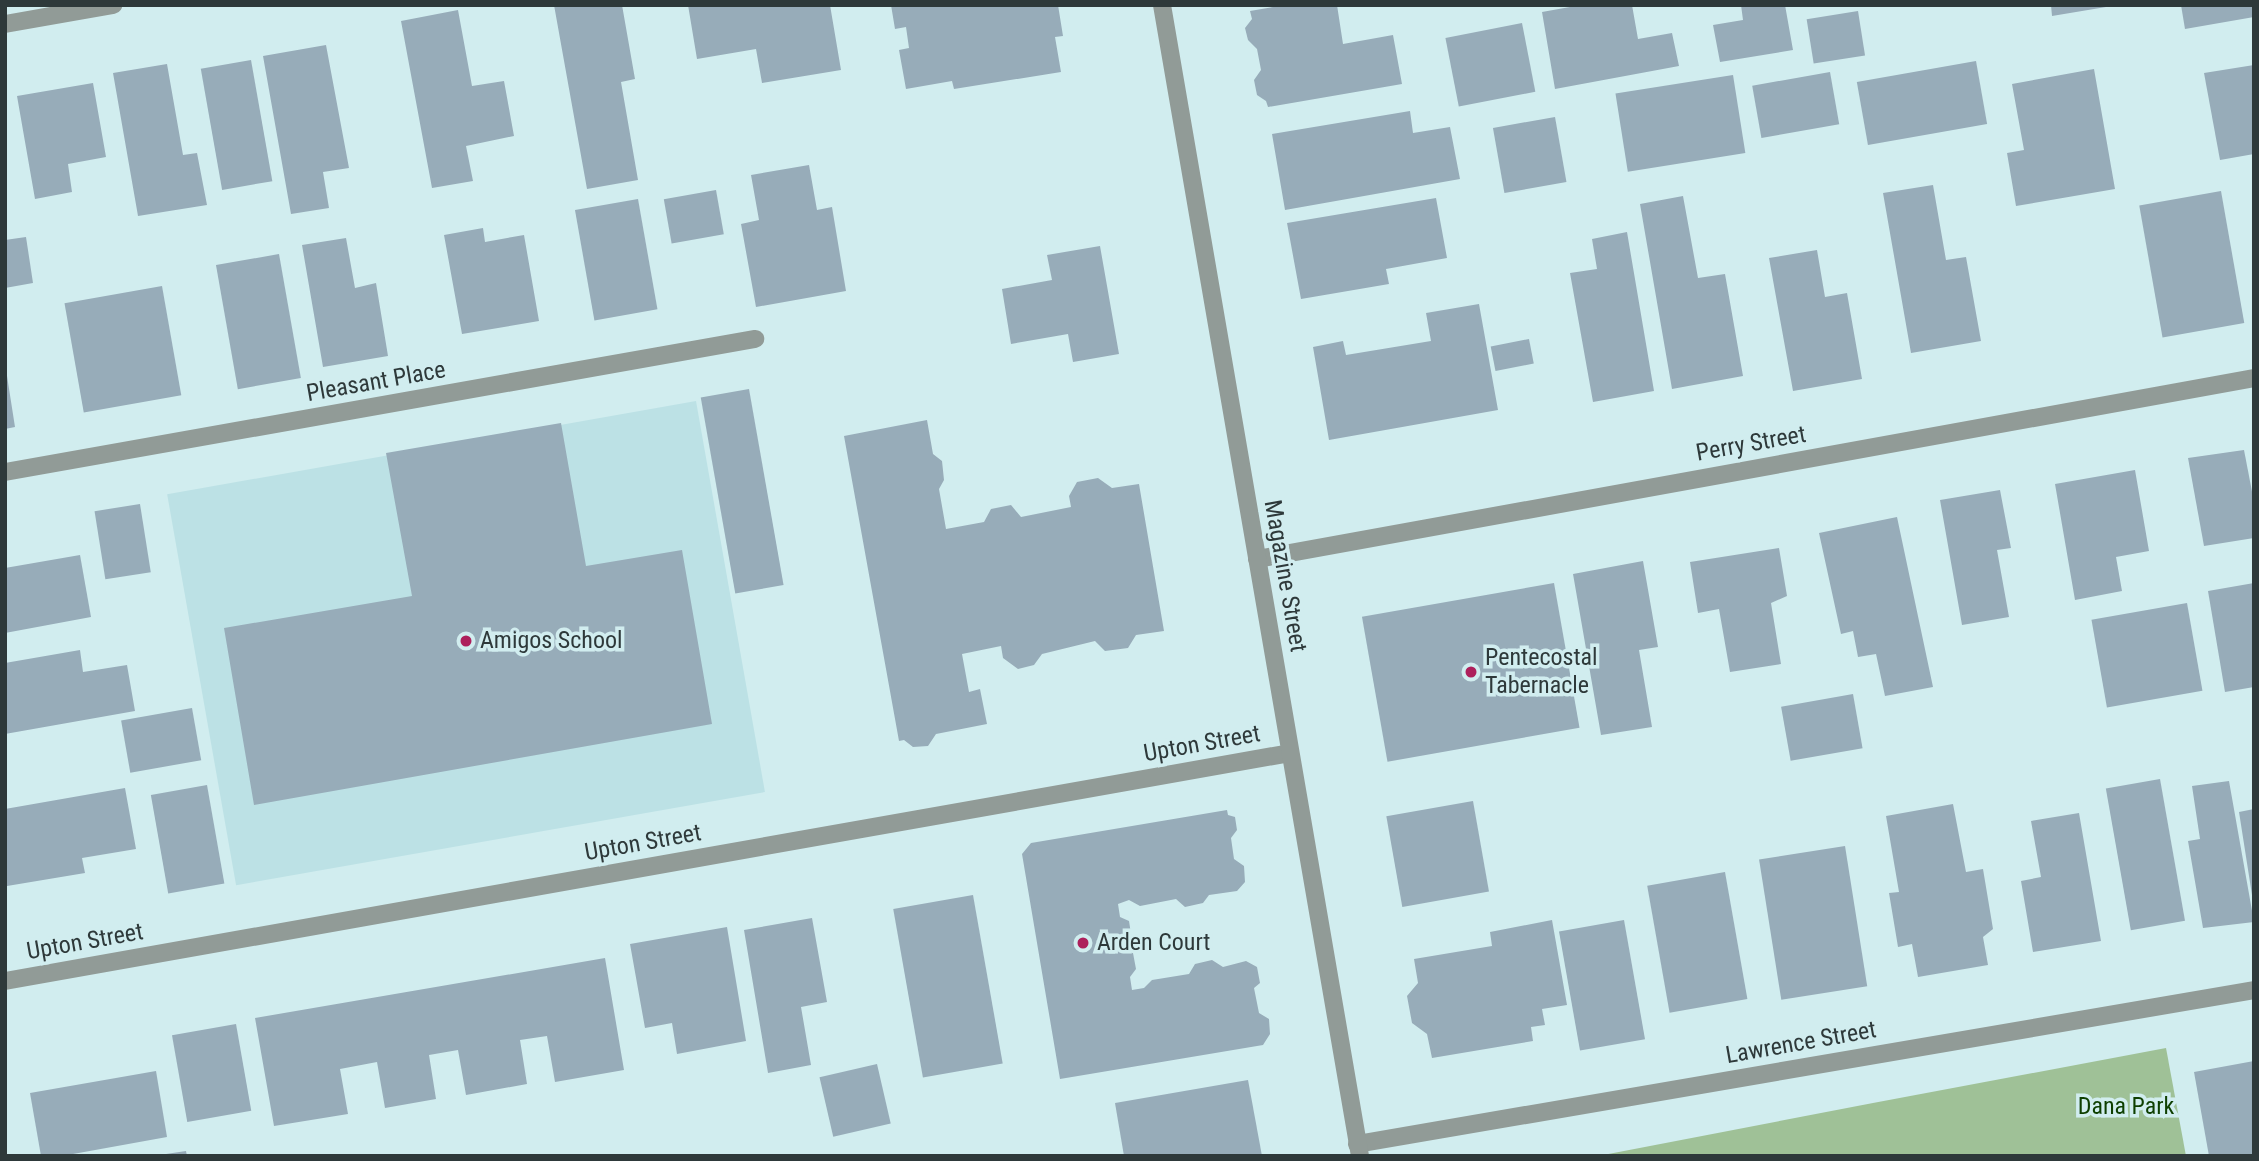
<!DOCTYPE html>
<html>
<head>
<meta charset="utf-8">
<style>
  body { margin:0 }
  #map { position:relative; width:2259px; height:1161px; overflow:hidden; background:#d1edef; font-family:"Roboto Condensed",sans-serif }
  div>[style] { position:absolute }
  .built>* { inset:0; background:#bce1e5; transform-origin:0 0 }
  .green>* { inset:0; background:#9fc197 }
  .building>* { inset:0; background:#97acb9; transform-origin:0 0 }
  .minor>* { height:18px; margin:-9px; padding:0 9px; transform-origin:9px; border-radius:9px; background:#919b97 }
  .tertiary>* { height:18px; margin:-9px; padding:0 9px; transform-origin:9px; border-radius:9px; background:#919b97 }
  .dots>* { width:19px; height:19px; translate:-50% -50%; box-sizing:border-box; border:4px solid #d1edef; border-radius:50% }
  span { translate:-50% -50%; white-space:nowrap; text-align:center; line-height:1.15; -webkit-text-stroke:7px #d1edef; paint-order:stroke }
  .street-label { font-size:24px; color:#2e393a }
  .poi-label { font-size:24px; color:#2e393a }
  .left { translate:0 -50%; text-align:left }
  .park-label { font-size:24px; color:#0e3f01 }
  .frame { position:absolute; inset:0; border:7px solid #2e393a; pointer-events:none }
</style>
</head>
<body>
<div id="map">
  <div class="built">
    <div style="left:696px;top:401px;width:397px;height:537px;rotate:80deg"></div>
  </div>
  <div class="green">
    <div style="clip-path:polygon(2166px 1048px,2186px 1156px,1598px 1156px,1873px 1103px)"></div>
  </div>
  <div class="building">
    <div style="clip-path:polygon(554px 5px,622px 5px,635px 79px,621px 82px,638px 180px,587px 189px)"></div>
    <div style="clip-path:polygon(688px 5px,830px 5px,841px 70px,762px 83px,756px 49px,697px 59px)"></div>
    <div style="clip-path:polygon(891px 5px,1058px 5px,1063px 36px,1055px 37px,1061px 72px,954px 89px,952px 81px,906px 89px,899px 50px,909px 48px,906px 27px,895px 29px)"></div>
    <div style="clip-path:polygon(1285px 5px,1337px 5px,1343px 44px,1393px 35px,1402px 84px,1268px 107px,1266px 101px,1257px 95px,1254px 80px,1261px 70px,1257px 49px,1248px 40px,1245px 28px,1252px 19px,1250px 11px)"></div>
    <div style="clip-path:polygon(1581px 5px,1632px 5px,1638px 39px,1672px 33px,1679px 66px,1555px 89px,1542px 12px)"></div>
    <div style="clip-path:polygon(1741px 5px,1785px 5px,1793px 50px,1720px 62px,1713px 25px,1743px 20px)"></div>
    <div style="clip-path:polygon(2051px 5px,2106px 5px,2106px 7px,2052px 16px)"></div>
    <div style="clip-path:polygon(2181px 5px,2254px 5px,2254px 17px,2185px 29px)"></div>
    <div style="clip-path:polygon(458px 10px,472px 86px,504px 81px,514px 136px,466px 146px,473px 181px,432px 188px,401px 21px)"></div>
    <div style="left:1858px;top:11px;width:45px;height:52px;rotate:81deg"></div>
    <div style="left:1522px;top:23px;width:70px;height:78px;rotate:79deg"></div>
    <div style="clip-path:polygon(326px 45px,349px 168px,323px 172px,329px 208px,291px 214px,263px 56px)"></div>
    <div style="left:251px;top:60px;width:123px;height:51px;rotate:80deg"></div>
    <div style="left:1976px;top:61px;width:64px;height:121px;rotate:80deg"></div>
    <div style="clip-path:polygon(167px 64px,183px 155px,197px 153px,207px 205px,138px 216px,113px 73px)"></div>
    <div style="clip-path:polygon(2254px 65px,2254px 154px,2220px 160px,2204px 73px)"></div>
    <div style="clip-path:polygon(2094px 69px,2115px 189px,2016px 206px,2007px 153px,2024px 150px,2012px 84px)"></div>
    <div style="left:1830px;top:72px;width:53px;height:79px;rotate:80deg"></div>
    <div style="left:1733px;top:75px;width:79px;height:119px;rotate:81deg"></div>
    <div style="clip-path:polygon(93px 83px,106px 157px,68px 164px,72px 192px,35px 199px,17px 96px)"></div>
    <div style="clip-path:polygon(1410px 111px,1413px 133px,1450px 127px,1460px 179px,1285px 210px,1272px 134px)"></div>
    <div style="left:1555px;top:117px;width:66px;height:63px;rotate:80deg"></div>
    <div style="clip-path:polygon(809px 165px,817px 210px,832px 207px,846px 291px,756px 307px,741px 224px,759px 220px,751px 175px)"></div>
    <div style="clip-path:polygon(1933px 185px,1946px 260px,1966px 257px,1981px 341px,1911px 353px,1883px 193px)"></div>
    <div style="left:716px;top:190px;width:45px;height:53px;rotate:80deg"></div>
    <div style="left:2221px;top:191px;width:134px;height:83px;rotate:80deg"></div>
    <div style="clip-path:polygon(1683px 196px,1698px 278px,1725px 274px,1743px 376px,1672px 389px,1640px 204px)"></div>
    <div style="clip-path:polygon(1436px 198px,1447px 258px,1386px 269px,1389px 284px,1301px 299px,1287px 223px)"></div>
    <div style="left:638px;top:199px;width:112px;height:64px;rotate:80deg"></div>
    <div style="clip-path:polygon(483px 228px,485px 242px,524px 235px,539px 321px,462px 334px,444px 235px)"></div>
    <div style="clip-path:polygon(1627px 232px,1654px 391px,1593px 402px,1570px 273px,1597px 269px,1592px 239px)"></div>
    <div style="clip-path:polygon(26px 237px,33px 283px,5px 288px,5px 240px)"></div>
    <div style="clip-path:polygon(346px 238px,355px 288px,376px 283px,388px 356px,323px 367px,302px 245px)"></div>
    <div style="clip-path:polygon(1100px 246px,1119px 354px,1073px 362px,1068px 334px,1011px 344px,1002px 289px,1052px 280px,1047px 255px)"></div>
    <div style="clip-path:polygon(1817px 250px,1825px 297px,1847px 293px,1862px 379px,1793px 391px,1769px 258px)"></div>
    <div style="left:279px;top:254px;width:126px;height:64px;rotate:80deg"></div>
    <div style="left:162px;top:286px;width:111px;height:99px;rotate:80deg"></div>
    <div style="clip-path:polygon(1479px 304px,1498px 410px,1329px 440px,1313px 347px,1343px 341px,1346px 355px,1431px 341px,1426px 313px)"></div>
    <div style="left:1529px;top:339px;width:25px;height:39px;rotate:79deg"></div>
    <div style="clip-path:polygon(7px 376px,15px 427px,5px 429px,5px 377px)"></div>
    <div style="left:749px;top:389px;width:199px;height:49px;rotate:80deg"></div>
    <div style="clip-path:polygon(927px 420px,933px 454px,942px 461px,944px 480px,939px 489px,946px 529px,984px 522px,991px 509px,1011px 505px,1021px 517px,1071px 507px,1069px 496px,1077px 482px,1098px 478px,1112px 488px,1139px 484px,1164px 631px,1136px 635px,1128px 648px,1105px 651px,1095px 641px,1042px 654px,1034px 665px,1018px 669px,1003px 658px,1001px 646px,962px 654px,969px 692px,980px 689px,987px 724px,936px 734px,928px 746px,913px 747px,904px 740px,899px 741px,844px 436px)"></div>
    <div style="clip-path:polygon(561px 423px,586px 566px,682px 550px,712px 724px,254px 805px,224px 628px,412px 596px,386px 453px)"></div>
    <div style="clip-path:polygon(2244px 450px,2254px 502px,2254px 538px,2204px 546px,2188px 458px)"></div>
    <div style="clip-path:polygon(2135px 470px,2149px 551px,2116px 557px,2122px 591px,2075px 600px,2055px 484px)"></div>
    <div style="clip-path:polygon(2000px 490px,2011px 548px,1997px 550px,2009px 617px,1962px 625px,1940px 500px)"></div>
    <div style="left:140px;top:504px;width:69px;height:46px;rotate:81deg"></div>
    <div style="clip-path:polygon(1897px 517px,1933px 687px,1885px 696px,1876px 654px,1858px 657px,1853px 631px,1841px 634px,1819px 533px)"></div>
    <div style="clip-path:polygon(1779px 548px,1787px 596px,1771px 603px,1781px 664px,1730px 672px,1719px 609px,1698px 613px,1690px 562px)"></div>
    <div style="clip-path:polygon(80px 555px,91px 617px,5px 633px,5px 568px)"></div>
    <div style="clip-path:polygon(1643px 561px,1658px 647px,1639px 650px,1652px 727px,1601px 735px,1573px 574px)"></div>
    <div style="left:1554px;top:583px;width:147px;height:195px;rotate:80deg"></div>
    <div style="clip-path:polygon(2254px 583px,2254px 687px,2225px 692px,2208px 591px)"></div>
    <div style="left:2187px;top:603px;width:89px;height:97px;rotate:80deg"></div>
    <div style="clip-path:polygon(80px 650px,83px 672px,127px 665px,135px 711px,5px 734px,5px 663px)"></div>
    <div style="left:1853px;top:694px;width:55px;height:73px;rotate:80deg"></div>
    <div style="left:192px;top:708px;width:53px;height:72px;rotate:80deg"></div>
    <div style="left:2160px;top:779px;width:144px;height:55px;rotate:80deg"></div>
    <div style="clip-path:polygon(2229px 781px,2254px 922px,2203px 928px,2188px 841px,2200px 839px,2192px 786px)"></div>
    <div style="left:207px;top:785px;width:100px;height:57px;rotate:80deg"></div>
    <div style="clip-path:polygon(125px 788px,136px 849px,82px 858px,85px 873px,7px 886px,5px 809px)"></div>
    <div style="left:1473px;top:801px;width:92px;height:88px;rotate:80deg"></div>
    <div style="clip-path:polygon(1953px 804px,1966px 872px,1983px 869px,1993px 929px,1983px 937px,1988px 965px,1918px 977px,1912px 944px,1898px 947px,1889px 893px,1899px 892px,1886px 816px)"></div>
    <div style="clip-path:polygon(2254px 809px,2254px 895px,2252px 895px,2239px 812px)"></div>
    <div style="clip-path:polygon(1227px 810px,1228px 815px,1235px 817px,1237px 830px,1231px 838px,1234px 859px,1244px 866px,1245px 882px,1237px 891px,1209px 895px,1203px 903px,1185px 907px,1176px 899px,1140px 906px,1129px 900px,1118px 904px,1120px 917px,1129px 921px,1132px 940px,1125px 947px,1133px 953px,1136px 969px,1130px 977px,1132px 990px,1144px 988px,1152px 980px,1189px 974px,1195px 964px,1212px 960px,1223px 967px,1246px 961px,1257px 967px,1260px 983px,1254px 988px,1259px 1013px,1269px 1019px,1270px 1034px,1263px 1045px,1060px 1079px,1022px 854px,1031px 843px)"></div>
    <div style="clip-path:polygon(2079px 813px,2101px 941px,2033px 952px,2021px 881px,2041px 877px,2031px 821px)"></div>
    <div style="left:1845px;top:846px;width:142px;height:87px;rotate:81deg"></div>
    <div style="left:1725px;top:872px;width:129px;height:79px;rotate:80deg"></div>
    <div style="left:973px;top:895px;width:171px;height:81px;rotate:80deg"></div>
    <div style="clip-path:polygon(812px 918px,827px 1002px,801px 1007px,811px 1065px,768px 1073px,744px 930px)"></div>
    <div style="clip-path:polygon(1552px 920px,1567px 1005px,1542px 1009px,1545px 1025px,1531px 1027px,1533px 1041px,1432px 1058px,1427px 1034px,1412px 1023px,1407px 996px,1418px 983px,1414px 959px,1492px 946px,1490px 932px)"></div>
    <div style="left:1624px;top:920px;width:121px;height:66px;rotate:80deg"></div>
    <div style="clip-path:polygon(727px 927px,746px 1041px,677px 1054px,672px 1023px,645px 1028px,630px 944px)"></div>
    <div style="clip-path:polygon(605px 958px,624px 1070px,555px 1082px,547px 1036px,520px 1040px,527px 1084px,466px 1095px,458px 1050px,429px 1055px,436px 1099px,385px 1108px,377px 1062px,340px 1069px,348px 1114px,274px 1126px,255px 1018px)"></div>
    <div style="left:236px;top:1024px;width:88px;height:65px;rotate:80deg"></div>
    <div style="clip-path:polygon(2254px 1061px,2254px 1156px,2209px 1156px,2194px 1072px)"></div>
    <div style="left:877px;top:1064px;width:61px;height:59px;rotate:77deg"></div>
    <div style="clip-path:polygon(156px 1071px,167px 1137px,62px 1156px,41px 1156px,30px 1093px)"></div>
    <div style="clip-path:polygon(1248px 1080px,1262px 1156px,1124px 1156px,1115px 1103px)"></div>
    <div style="clip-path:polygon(186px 1151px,187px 1156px,166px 1156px,166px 1154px)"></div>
  </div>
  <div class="minor">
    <div style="left:5px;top:24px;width:110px;rotate:-10deg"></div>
    <div style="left:5px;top:472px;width:762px;rotate:-10.06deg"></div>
    <div style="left:1257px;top:559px;width:1013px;rotate:-10.29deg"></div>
    <div style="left:5px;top:981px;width:1305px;rotate:-10.06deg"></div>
    <div style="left:1357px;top:1144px;width:910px;rotate:-9.74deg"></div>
  </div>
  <div class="tertiary">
    <div style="left:1162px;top:5px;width:1168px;rotate:80.24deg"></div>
  </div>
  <div class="dots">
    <div style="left:466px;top:641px;background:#ad205c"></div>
    <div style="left:1471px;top:672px;background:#ad205c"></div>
    <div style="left:1083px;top:943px;background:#ad205c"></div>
  </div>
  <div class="street-label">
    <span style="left:376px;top:382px;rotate:-10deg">Pleasant Place</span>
    <span style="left:1751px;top:444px;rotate:-10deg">Perry Street</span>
    <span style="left:1285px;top:576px;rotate:80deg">Magazine Street</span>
    <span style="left:1202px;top:744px;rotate:-10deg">Upton Street</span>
    <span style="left:643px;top:843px;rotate:-10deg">Upton Street</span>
    <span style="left:85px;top:942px;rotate:-10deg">Upton Street</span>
    <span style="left:1801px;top:1043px;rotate:-10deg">Lawrence Street</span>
  </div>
  <div class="poi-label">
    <span class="left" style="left:480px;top:641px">Amigos School</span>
    <span class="left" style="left:1485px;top:672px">Pentecostal<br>Tabernacle</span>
    <span class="left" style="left:1097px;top:943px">Arden Court</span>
  </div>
  <div class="park-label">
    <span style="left:2126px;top:1107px">Dana Park</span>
  </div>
  <div class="frame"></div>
</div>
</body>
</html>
